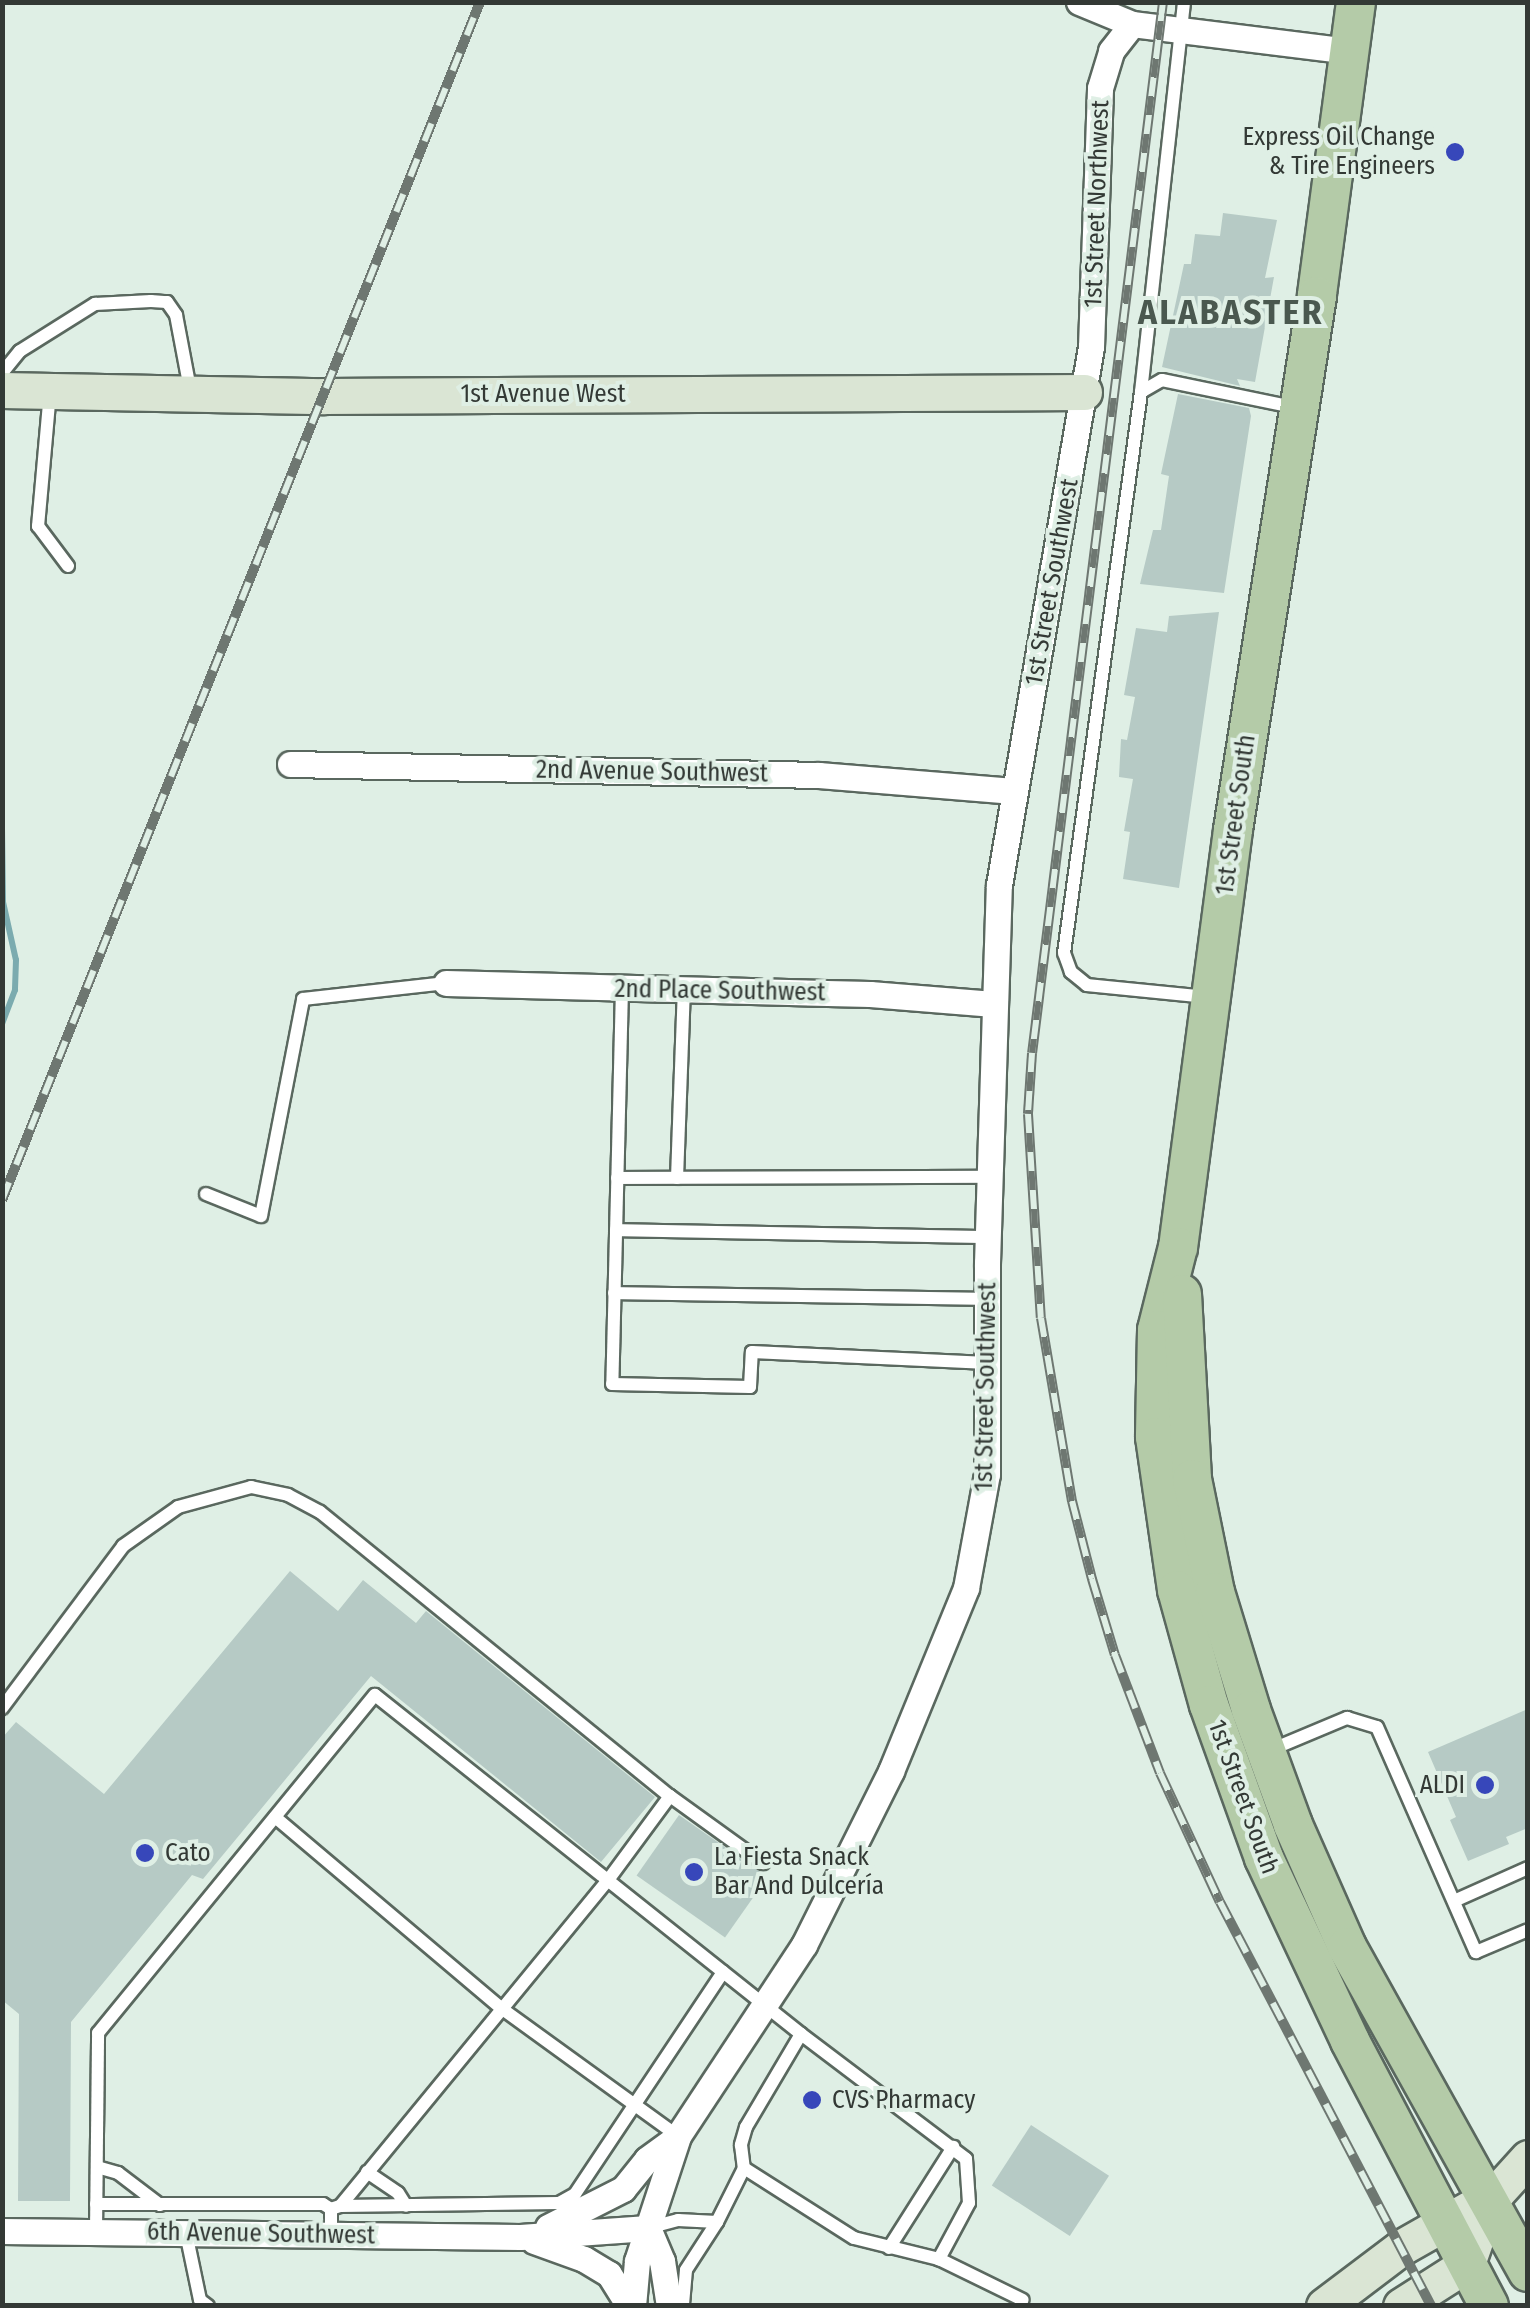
<!DOCTYPE html>
<html>
<head>
<meta charset="utf-8">
<style>
  body { margin:0 }
  #map { position:relative; width:1530px; height:2308px; overflow:hidden; background:#dfefe5; font-family:"Fira Sans Condensed",sans-serif }
  div>[style] { position:absolute }
  .stream>* { height:6px; margin:-3px; padding:0 3px; transform-origin:3px; border-radius:3px; background:#7babaf }
  .building>* { inset:0; background:#b6cac5; transform-origin:0 0 }
  .roads { filter:drop-shadow(2px 0 #5a685f) drop-shadow(-2px 0 #5a685f) drop-shadow(0 2px #5a685f) drop-shadow(0 -2px #5a685f) }
  .lane>* { height:12px; margin:-6px; padding:0 6px; transform-origin:6px; border-radius:6px; background:#fff }
  .street>* { height:25px; margin:-12.5px; padding:0 12.5px; transform-origin:12.5px; border-radius:12.5px; background:#fff }
  .secondary>* { height:35px; margin:-17.5px; padding:0 17.5px; transform-origin:17.5px; border-radius:17.5px; background:#dae5d4 }
  .primary>* { height:38px; margin:-19px; padding:0 19px; transform-origin:19px; border-radius:19px; background:#b4cba8 }
  .rail>* { height:10px; margin-top:-5px; transform-origin:0; background:repeating-linear-gradient(90deg,#dfefe5 0 19px,#6e7771 0 38px); box-sizing:border-box; border-block:2px solid #6e7771 }
  .dots>* { width:28px; height:28px; translate:-50% -50%; box-sizing:border-box; border:5px solid #dfefe5; border-radius:50% }
  span { translate:-50% -50%; white-space:nowrap; text-align:center; line-height:1.15; -webkit-text-stroke:8px #dfefe5; paint-order:stroke }
  .poi-label { font-size:25px; color:#333935 }
  .right { translate:-100% -50%; text-align:right }
  .left { translate:0 -50%; text-align:left }
  .street-label { font-size:25px; color:#333935 }
  .district-label { font-size:35px; color:#4a584f; font-weight:700; letter-spacing:2.5px }
  .frame { position:absolute; inset:0; border:5px solid #333935; pointer-events:none }
</style>
</head>
<body>
<div id="map">
  <div class="stream">
    <div style="left:2px;top:828px;width:74px;rotate:89.2deg"></div>
    <div style="left:3px;top:902px;width:59px;rotate:77.4deg"></div>
    <div style="left:16px;top:960px;width:30px;rotate:92deg"></div>
    <div style="left:15px;top:990px;width:36px;rotate:111deg"></div>
  </div>
  <div class="building">
    <div style="clip-path:polygon(1223px 213px,1277px 220px,1265px 278px,1274px 277px,1255px 382px,1237px 379px,1240px 386px,1162px 367px,1184px 264px,1191px 264px,1195px 234px,1220px 236px)"></div>
    <div style="clip-path:polygon(1178px 394px,1249px 408px,1251px 416px,1224px 593px,1140px 584px,1153px 530px,1161px 530px,1169px 476px,1161px 474px)"></div>
    <div style="clip-path:polygon(1219px 612px,1179px 888px,1123px 879px,1130px 832px,1124px 831px,1133px 779px,1119px 777px,1121px 739px,1127px 740px,1135px 697px,1124px 695px,1136px 628px,1167px 632px,1169px 616px)"></div>
    <div style="clip-path:polygon(290px 1571px,338px 1611px,363px 1580px,416px 1623px,426px 1611px,655px 1797px,601px 1862px,371px 1676px,203px 1879px,192px 1875px,71px 2022px,70px 2201px,18px 2201px,19px 2014px,2px 2000px,2px 1738px,16px 1722px,104px 1794px)"></div>
    <div style="clip-path:polygon(1528px 1709px,1528px 1828px,1506px 1837px,1509px 1844px,1468px 1861px,1450px 1820px,1456px 1817px,1428px 1752px)"></div>
    <div style="left:679px;top:1815px;width:108px;height:74px;rotate:35deg"></div>
    <div style="left:1031px;top:2125px;width:93px;height:72px;rotate:33deg"></div>
  </div>
  <div class="roads">
    <div class="lane">
      <div style="left:2px;top:373px;width:28px;rotate:-51deg"></div>
      <div style="left:20px;top:351px;width:89px;rotate:-32.1deg"></div>
      <div style="left:95px;top:304px;width:56px;rotate:-3.1deg"></div>
      <div style="left:151px;top:301px;width:16px;rotate:4deg"></div>
      <div style="left:167px;top:302px;width:16px;rotate:55deg"></div>
      <div style="left:176px;top:315px;width:75px;rotate:79.3deg"></div>
      <div style="left:50px;top:392px;width:135px;rotate:95.1deg"></div>
      <div style="left:38px;top:526px;width:50px;rotate:53.1deg"></div>
      <div style="left:1141px;top:392px;width:392px;rotate:-83.7deg"></div>
      <div style="left:622px;top:988px;width:396px;rotate:91.4deg"></div>
      <div style="left:612px;top:1384px;width:138px;rotate:1.2deg"></div>
      <div style="left:750px;top:1387px;width:35px;rotate:-87deg"></div>
      <div style="left:752px;top:1352px;width:236px;rotate:2.7deg"></div>
      <div style="left:1207px;top:997px;width:121px;rotate:-174.3deg"></div>
      <div style="left:1087px;top:985px;width:21px;rotate:-141deg"></div>
      <div style="left:1071px;top:972px;width:20px;rotate:-110deg"></div>
      <div style="left:1064px;top:953px;width:566px;rotate:-82.18deg"></div>
      <div style="left:1141px;top:392px;width:24px;rotate:-30deg"></div>
      <div style="left:1162px;top:380px;width:138px;rotate:11.7deg"></div>
      <div style="left:617px;top:1178px;width:375px;rotate:-0.2deg"></div>
      <div style="left:677px;top:1178px;width:188px;rotate:-87.9deg"></div>
      <div style="left:206px;top:1194px;width:59px;rotate:21.8deg"></div>
      <div style="left:261px;top:1216px;width:221px;rotate:-79deg"></div>
      <div style="left:303px;top:999px;width:144px;rotate:-6.4deg"></div>
      <div style="left:616px;top:1230px;width:372px;rotate:1.1deg"></div>
      <div style="left:614px;top:1293px;width:373px;rotate:0.9deg"></div>
      <div style="left:2px;top:1708px;width:202px;rotate:-53.2deg"></div>
      <div style="left:123px;top:1546px;width:67px;rotate:-35.3deg"></div>
      <div style="left:178px;top:1507px;width:76px;rotate:-15.3deg"></div>
      <div style="left:251px;top:1487px;width:38px;rotate:12deg"></div>
      <div style="left:288px;top:1495px;width:36px;rotate:28deg"></div>
      <div style="left:320px;top:1512px;width:451px;rotate:39.1deg"></div>
      <div style="left:670px;top:1796px;width:104px;rotate:126.4deg"></div>
      <div style="left:608px;top:1880px;width:422px;rotate:129.4deg"></div>
      <div style="left:340px;top:2206px;width:9px;rotate:162deg"></div>
      <div style="left:331px;top:2209px;width:26px;rotate:90deg"></div>
      <div style="left:1268px;top:1751px;width:86px;rotate:-22.7deg"></div>
      <div style="left:1347px;top:1718px;width:31px;rotate:17deg"></div>
      <div style="left:1377px;top:1727px;width:246px;rotate:66.3deg"></div>
      <div style="left:1476px;top:1952px;width:56px;rotate:-22.9deg"></div>
      <div style="left:670px;top:1796px;width:115px;rotate:35.8deg"></div>
      <div style="left:275px;top:1817px;width:296px;rotate:40.2deg"></div>
      <div style="left:501px;top:2008px;width:218px;rotate:35.9deg"></div>
      <div style="left:1454px;top:1901px;width:81px;rotate:-24deg"></div>
      <div style="left:801px;top:2034px;width:108px;rotate:120.6deg"></div>
      <div style="left:746px;top:2127px;width:19px;rotate:106deg"></div>
      <div style="left:741px;top:2145px;width:23px;rotate:83deg"></div>
      <div style="left:744px;top:2168px;width:130px;rotate:32.5deg"></div>
      <div style="left:854px;top:2238px;width:88px;rotate:13.9deg"></div>
      <div style="left:939px;top:2259px;width:93px;rotate:26deg"></div>
      <div style="left:97px;top:2167px;width:22px;rotate:16deg"></div>
      <div style="left:118px;top:2173px;width:53px;rotate:37.3deg"></div>
      <div style="left:367px;top:2172px;width:37px;rotate:34deg"></div>
      <div style="left:398px;top:2193px;width:15px;rotate:58deg"></div>
      <div style="left:96px;top:2204px;width:227px"></div>
      <div style="left:323px;top:2204px;width:9px;rotate:32deg"></div>
      <div style="left:340px;top:2206px;width:219px;rotate:-0.8deg"></div>
      <div style="left:559px;top:2203px;width:18px;rotate:-29deg"></div>
      <div style="left:575px;top:2194px;width:267px;rotate:-56.3deg"></div>
      <div style="left:717px;top:2222px;width:60px;rotate:-63.4deg"></div>
      <div style="left:648px;top:2228px;width:31px;rotate:-15deg"></div>
      <div style="left:678px;top:2220px;width:39px;rotate:3deg"></div>
      <div style="left:717px;top:2222px;width:57px;rotate:122.9deg"></div>
      <div style="left:686px;top:2270px;width:36px;rotate:95deg"></div>
      <div style="left:96px;top:2232px;width:199px;rotate:-89.4deg"></div>
      <div style="left:98px;top:2033px;width:437px;rotate:-50.7deg"></div>
      <div style="left:375px;top:1695px;width:544px;rotate:38.51deg"></div>
      <div style="left:801px;top:2034px;width:207px;rotate:37.1deg"></div>
      <div style="left:966px;top:2159px;width:44px;rotate:86.1deg"></div>
      <div style="left:969px;top:2203px;width:64px;rotate:118.2deg"></div>
      <div style="left:186px;top:2233px;width:68px;rotate:78.2deg"></div>
      <div style="left:200px;top:2300px;width:10px;rotate:37deg"></div>
      <div style="left:889px;top:2248px;width:120px;rotate:-57.6deg"></div>
    </div>
    <div class="street">
      <div style="left:1079px;top:2px;width:57px;rotate:22.5deg"></div>
      <div style="left:1132px;top:24px;width:220px;rotate:7.1deg"></div>
      <div style="left:290px;top:764px;width:529px;rotate:1.19deg"></div>
      <div style="left:819px;top:775px;width:195px;rotate:4.7deg"></div>
      <div style="left:446px;top:983px;width:424px;rotate:1.5deg"></div>
      <div style="left:870px;top:994px;width:124px;rotate:4.6deg"></div>
      <div style="left:548px;top:2227px;width:84px;rotate:-26.9deg"></div>
      <div style="left:623px;top:2189px;width:38px;rotate:-51deg"></div>
      <div style="left:647px;top:2159px;width:37px;rotate:-36deg"></div>
      <div style="left:648px;top:2228px;width:36px;rotate:67deg"></div>
      <div style="left:662px;top:2261px;width:46px;rotate:81.2deg"></div>
      <div style="left:2px;top:2231px;width:518px;rotate:0.66deg"></div>
      <div style="left:520px;top:2237px;width:128px;rotate:-4deg"></div>
      <div style="left:534px;top:2241px;width:53px;rotate:19.8deg"></div>
      <div style="left:584px;top:2259px;width:29px;rotate:31deg"></div>
      <div style="left:609px;top:2274px;width:38px;rotate:58deg"></div>
      <div style="left:633px;top:2306px;width:45px;rotate:-84.9deg"></div>
      <div style="left:637px;top:2261px;width:132px;rotate:-71.8deg"></div>
      <div style="left:678px;top:2136px;width:229px;rotate:-56.6deg"></div>
      <div style="left:804px;top:1945px;width:195px;rotate:-63.4deg"></div>
      <div style="left:891px;top:1771px;width:198px;rotate:-67.7deg"></div>
      <div style="left:966px;top:1588px;width:116px;rotate:-79.6deg"></div>
      <div style="left:987px;top:1474px;width:211px;rotate:-90deg"></div>
      <div style="left:987px;top:1263px;width:378px;rotate:-88.2deg"></div>
      <div style="left:999px;top:885px;width:546px;rotate:-80.3deg"></div>
      <div style="left:1091px;top:347px;width:259px;rotate:-88deg"></div>
      <div style="left:1100px;top:88px;width:39px;rotate:-73deg"></div>
      <div style="left:1111px;top:51px;width:34px;rotate:-52deg"></div>
    </div>
    <div class="secondary">
      <div style="left:2px;top:390px;width:322px;rotate:1.1deg"></div>
      <div style="left:324px;top:396px;width:760px;rotate:-0.3deg"></div>
      <div style="left:1324px;top:2306px;width:98px;rotate:-37.1deg"></div>
      <div style="left:1402px;top:2247px;width:77px;rotate:-29.6deg"></div>
      <div style="left:1401px;top:2306px;width:78px;rotate:-32.5deg"></div>
      <div style="left:1467px;top:2264px;width:67px;rotate:-70.8deg"></div>
      <div style="left:1489px;top:2201px;width:58px;rotate:-47.8deg"></div>
    </div>
    <div class="primary">
      <div style="left:1356px;top:2px;width:297px;rotate:97.6deg"></div>
      <div style="left:1317px;top:296px;width:541px;rotate:98.94deg"></div>
      <div style="left:1233px;top:830px;width:421px;rotate:97.5deg"></div>
      <div style="left:1178px;top:1247px;width:86px;rotate:104.2deg"></div>
      <div style="left:1157px;top:1330px;width:107px;rotate:91.1deg"></div>
      <div style="left:1155px;top:1437px;width:155px;rotate:81.8deg"></div>
      <div style="left:1177px;top:1590px;width:119px;rotate:74.5deg"></div>
      <div style="left:1209px;top:1705px;width:163px;rotate:70.2deg"></div>
      <div style="left:1264px;top:1858px;width:202px;rotate:64.8deg"></div>
      <div style="left:1350px;top:2041px;width:299px;rotate:62.3deg"></div>
      <div style="left:1182px;top:1294px;width:185px;rotate:86.9deg"></div>
      <div style="left:1192px;top:1479px;width:115px;rotate:78.5deg"></div>
      <div style="left:1215px;top:1592px;width:123px;rotate:73deg"></div>
      <div style="left:1251px;top:1710px;width:122px;rotate:69.9deg"></div>
      <div style="left:1293px;top:1825px;width:133px;rotate:66.1deg"></div>
      <div style="left:1347px;top:1947px;width:372px;rotate:60.9deg"></div>
    </div>
  </div>
  <div class="rail">
    <div style="left:1163px;top:2px;width:1059px;rotate:97.1deg"></div>
    <div style="left:1032px;top:1053px;width:61px;rotate:93.8deg"></div>
    <div style="left:1028px;top:1114px;width:204px;rotate:86.4deg"></div>
    <div style="left:1041px;top:1318px;width:186px;rotate:80.4deg"></div>
    <div style="left:1072px;top:1501px;width:81px;rotate:75.6deg"></div>
    <div style="left:1092px;top:1579px;width:79px;rotate:73.2deg"></div>
    <div style="left:1115px;top:1655px;width:126px;rotate:69.1deg"></div>
    <div style="left:1160px;top:1773px;width:142px;rotate:65.1deg"></div>
    <div style="left:1220px;top:1902px;width:456px;rotate:62.4deg"></div>
    <div style="left:2px;top:1200px;width:1290px;rotate:-68.25deg"></div>
  </div>
  <div class="dots">
    <div style="left:1455px;top:152px;background:#3747ba"></div>
    <div style="left:1485px;top:1785px;background:#3747ba"></div>
    <div style="left:145px;top:1853px;background:#3747ba"></div>
    <div style="left:694px;top:1872px;background:#3747ba"></div>
    <div style="left:812px;top:2100px;background:#3747ba"></div>
  </div>
  <div class="poi-label">
    <span class="right" style="left:1435px;top:152px">Express Oil Change<br>&amp; Tire Engineers</span>
    <span class="right" style="left:1465px;top:1785px">ALDI</span>
    <span class="left" style="left:165px;top:1853px">Cato</span>
    <span class="left" style="left:714px;top:1872px">La Fiesta Snack<br>Bar And Dulcería</span>
    <span class="left" style="left:832px;top:2100px">CVS Pharmacy</span>
  </div>
  <div class="street-label">
    <span style="left:1097px;top:204px;rotate:-88deg">1st Street Northwest</span>
    <span style="left:543px;top:394px">1st Avenue West</span>
    <span style="left:1052px;top:582px;rotate:-80deg">1st Street Southwest</span>
    <span style="left:652px;top:772px;rotate:1deg">2nd Avenue Southwest</span>
    <span style="left:1236px;top:815px;rotate:-82deg">1st Street South</span>
    <span style="left:720px;top:991px;rotate:1deg">2nd Place Southwest</span>
    <span style="left:986px;top:1387px;rotate:-89deg">1st Street Southwest</span>
    <span style="left:1243px;top:1797px;rotate:70deg">1st Street South</span>
    <span style="left:261px;top:2234px;rotate:1deg">6th Avenue Southwest</span>
  </div>
  <div class="district-label">
    <span style="left:1231px;top:312px">ALABASTER</span>
  </div>
  <div class="frame"></div>
</div>
</body>
</html>
